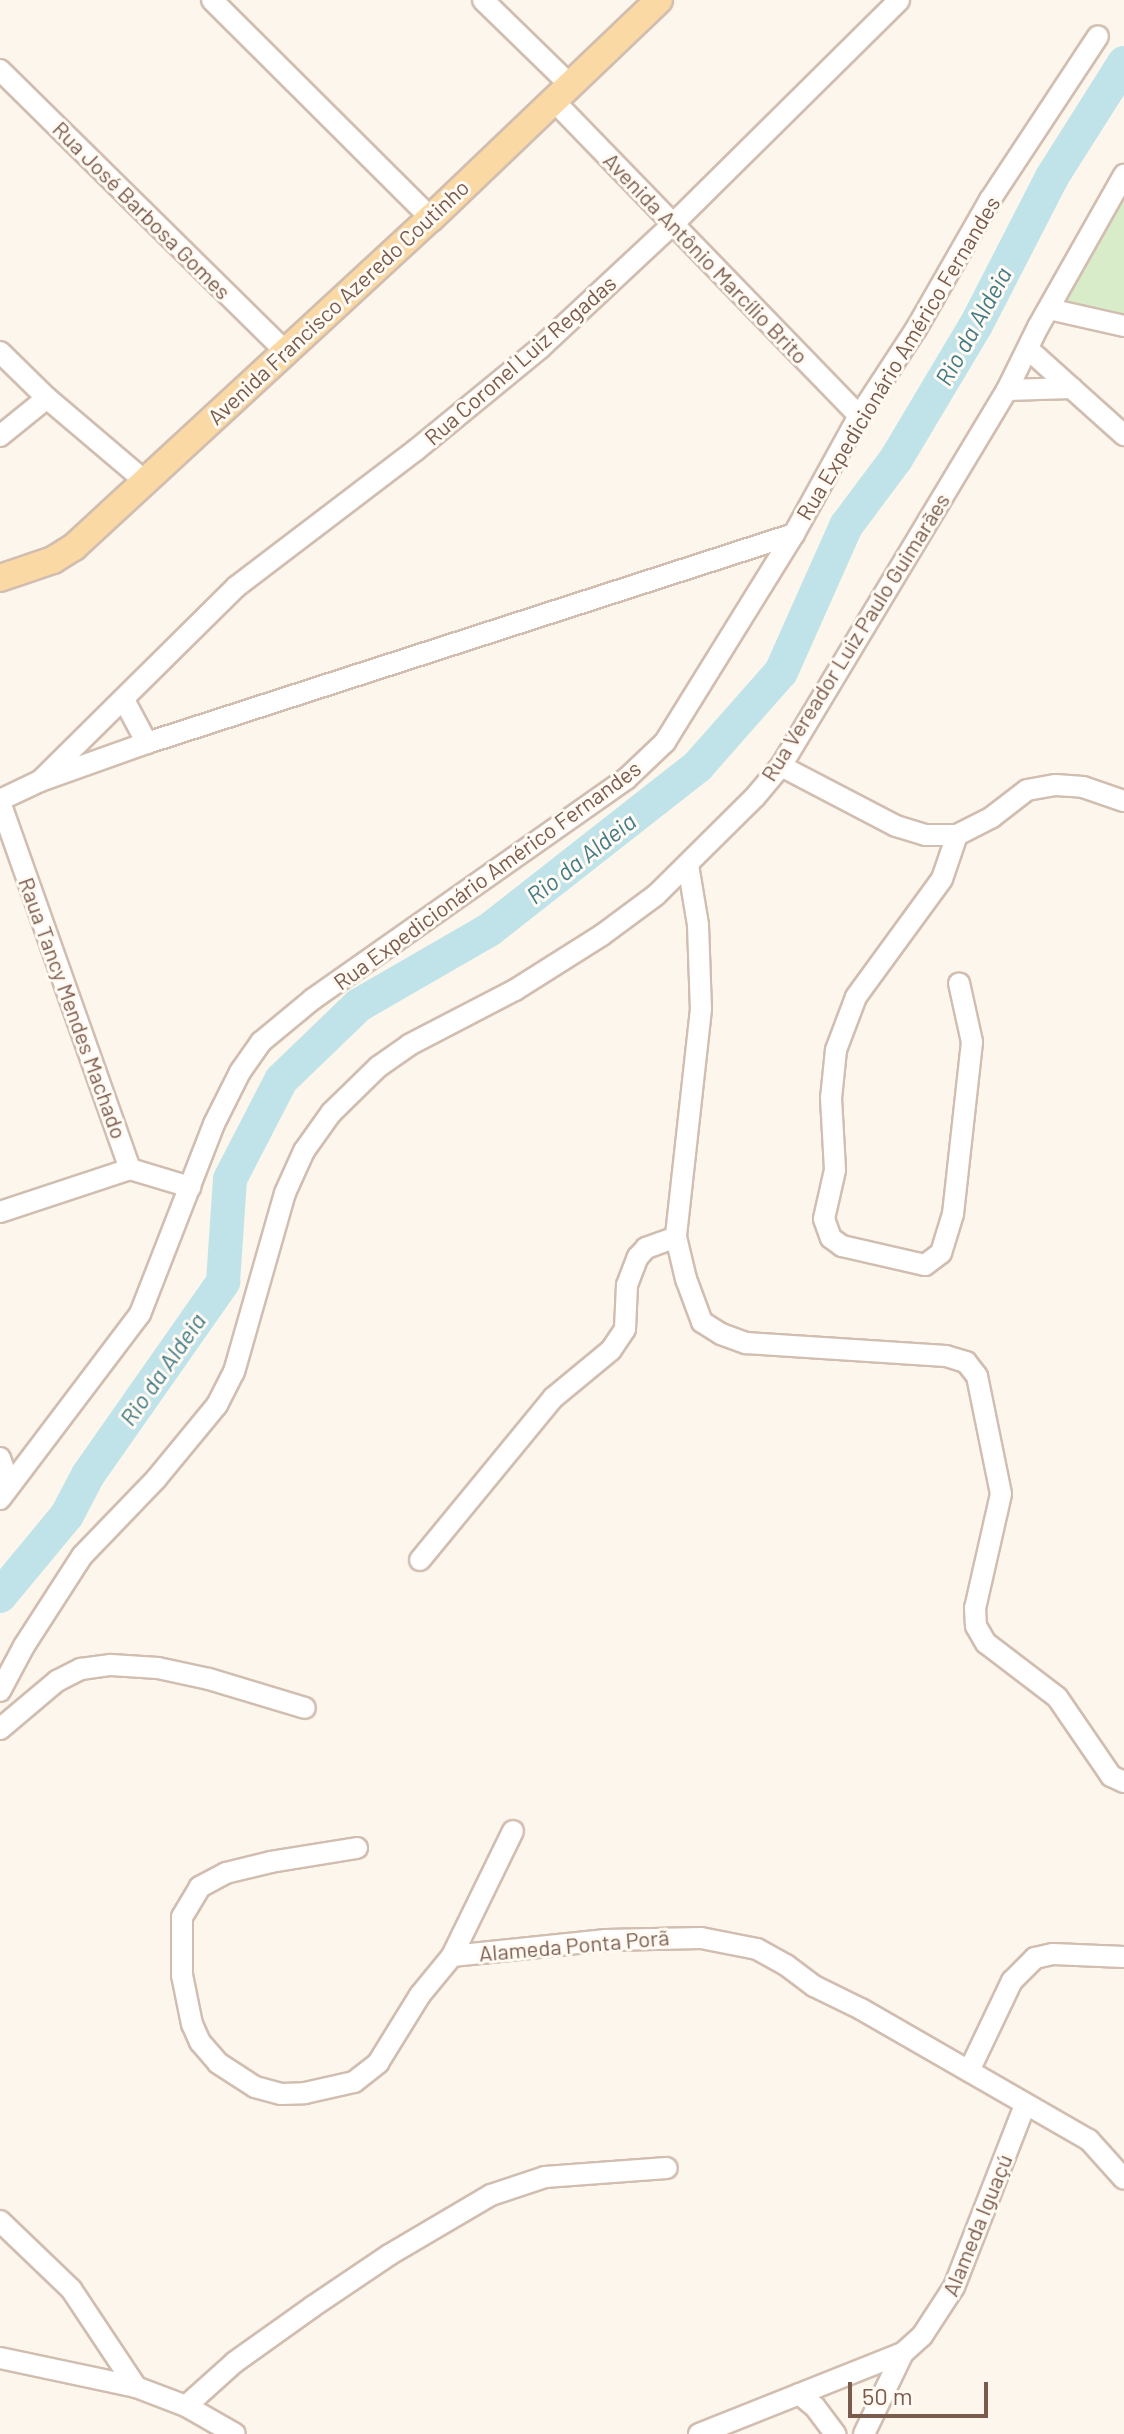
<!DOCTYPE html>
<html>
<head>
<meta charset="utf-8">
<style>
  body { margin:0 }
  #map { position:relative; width:1124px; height:2434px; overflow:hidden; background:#fdf6ec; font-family:Barlow,sans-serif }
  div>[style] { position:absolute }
  .green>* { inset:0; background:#d8ecc9 }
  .river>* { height:34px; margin:-17px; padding:0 17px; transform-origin:17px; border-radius:17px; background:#bfe3e8 }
  .roads { filter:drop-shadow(2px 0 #d1beb0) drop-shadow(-2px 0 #d1beb0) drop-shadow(0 2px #d1beb0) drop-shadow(0 -2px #d1beb0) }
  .minor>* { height:20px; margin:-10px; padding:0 10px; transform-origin:10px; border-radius:10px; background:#fff }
  .major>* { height:26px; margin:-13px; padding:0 13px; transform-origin:13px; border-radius:13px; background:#fbd9a5 }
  span { translate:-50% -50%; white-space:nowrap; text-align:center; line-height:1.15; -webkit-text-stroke:6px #fffaf3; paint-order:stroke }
  .street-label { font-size:22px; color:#7a5c4d }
  .water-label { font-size:24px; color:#437c86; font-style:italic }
  .scale { position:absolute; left:848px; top:2382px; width:140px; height:36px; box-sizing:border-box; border:4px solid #7a5c4d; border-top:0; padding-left:10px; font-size:24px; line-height:28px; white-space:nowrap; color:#7a5c4d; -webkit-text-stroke:6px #fffaf3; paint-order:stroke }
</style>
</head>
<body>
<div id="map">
  <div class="green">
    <div style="clip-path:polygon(1124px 194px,1124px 316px,1062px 304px)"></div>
  </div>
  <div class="river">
    <div style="left:0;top:1596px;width:105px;rotate:-50.4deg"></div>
    <div style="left:67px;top:1515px;width:45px;rotate:-62.3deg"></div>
    <div style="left:88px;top:1475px;width:236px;rotate:-55deg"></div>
    <div style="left:223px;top:1282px;width:103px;rotate:-86.1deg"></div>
    <div style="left:230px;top:1179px;width:111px;rotate:-62.7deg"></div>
    <div style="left:281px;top:1080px;width:108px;rotate:-43.9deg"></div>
    <div style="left:359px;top:1005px;width:150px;rotate:-30deg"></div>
    <div style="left:489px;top:930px;width:266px;rotate:-38.1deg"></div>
    <div style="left:698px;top:766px;width:125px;rotate:-48.6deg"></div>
    <div style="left:781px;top:672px;width:160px;rotate:-66deg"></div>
    <div style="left:846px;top:526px;width:84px;rotate:-53.3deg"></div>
    <div style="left:896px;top:459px;width:156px;rotate:-59.2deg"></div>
    <div style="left:976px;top:325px;width:166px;rotate:-62.8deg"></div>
    <div style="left:1052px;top:177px;width:135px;rotate:-57.7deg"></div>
  </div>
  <div class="roads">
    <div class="minor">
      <div style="left:212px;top:0;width:309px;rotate:44.9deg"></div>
      <div style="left:483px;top:0;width:122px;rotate:44.3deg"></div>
      <div style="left:0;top:70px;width:399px;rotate:44.6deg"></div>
      <div style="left:553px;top:100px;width:440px;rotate:45.9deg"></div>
      <div style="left:1049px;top:309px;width:77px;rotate:12.8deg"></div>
      <div style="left:1028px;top:349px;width:129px;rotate:41.9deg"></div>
      <div style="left:0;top:352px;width:66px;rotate:44.4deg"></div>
      <div style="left:47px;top:398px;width:128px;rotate:40.3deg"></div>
      <div style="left:1007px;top:390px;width:65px;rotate:-1.8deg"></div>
      <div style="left:0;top:436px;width:60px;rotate:-39deg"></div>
      <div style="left:124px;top:700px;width:49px;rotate:61.9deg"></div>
      <div style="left:781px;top:766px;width:130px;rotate:27.6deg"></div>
      <div style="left:896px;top:826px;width:30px;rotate:17deg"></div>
      <div style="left:925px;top:835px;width:32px"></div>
      <div style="left:957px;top:835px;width:39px;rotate:-27deg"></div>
      <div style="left:992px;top:817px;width:44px;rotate:-37.6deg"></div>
      <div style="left:1027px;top:790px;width:29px;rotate:-10deg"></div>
      <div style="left:1056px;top:785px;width:27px;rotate:4deg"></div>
      <div style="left:1083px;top:787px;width:43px;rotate:18.9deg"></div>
      <div style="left:40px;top:781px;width:276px;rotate:-44.7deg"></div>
      <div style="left:236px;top:587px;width:226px;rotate:-37.3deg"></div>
      <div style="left:416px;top:450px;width:161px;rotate:-39.4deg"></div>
      <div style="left:540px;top:348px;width:182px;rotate:-43deg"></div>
      <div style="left:673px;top:224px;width:318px;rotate:-44.7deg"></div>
      <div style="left:0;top:800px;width:44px;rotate:-25.4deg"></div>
      <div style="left:40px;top:781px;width:114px;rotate:-19.6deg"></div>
      <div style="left:147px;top:743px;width:680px;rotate:-17.9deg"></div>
      <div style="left:0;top:802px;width:389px;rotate:70.5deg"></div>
      <div style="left:957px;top:835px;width:46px;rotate:108.8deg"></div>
      <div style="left:942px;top:879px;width:146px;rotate:126.1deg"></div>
      <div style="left:856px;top:997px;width:57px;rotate:110.7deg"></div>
      <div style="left:836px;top:1050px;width:48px;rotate:95.9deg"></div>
      <div style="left:831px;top:1098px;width:72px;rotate:86.8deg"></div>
      <div style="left:835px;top:1170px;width:50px;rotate:102.7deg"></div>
      <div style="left:824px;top:1219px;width:20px;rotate:70deg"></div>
      <div style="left:831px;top:1238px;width:14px;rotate:36deg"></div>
      <div style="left:842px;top:1246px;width:85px;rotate:12.9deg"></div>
      <div style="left:925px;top:1265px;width:20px;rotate:-37deg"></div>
      <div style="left:941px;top:1253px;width:41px;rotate:-72.9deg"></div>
      <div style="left:953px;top:1214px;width:173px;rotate:-83.7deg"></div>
      <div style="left:972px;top:1042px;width:60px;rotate:-102.4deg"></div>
      <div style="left:688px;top:865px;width:61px;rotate:80.5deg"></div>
      <div style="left:698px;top:925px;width:84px;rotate:88deg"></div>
      <div style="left:701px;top:1009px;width:229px;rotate:96.3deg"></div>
      <div style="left:676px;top:1237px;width:43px;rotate:76.6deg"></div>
      <div style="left:686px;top:1279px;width:46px;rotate:69.6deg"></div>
      <div style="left:702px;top:1322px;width:22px;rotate:32deg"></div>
      <div style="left:721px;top:1334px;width:27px;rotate:20deg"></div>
      <div style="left:746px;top:1343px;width:200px;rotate:3.7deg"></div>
      <div style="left:946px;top:1356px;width:21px;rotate:17deg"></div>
      <div style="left:966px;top:1362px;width:18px;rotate:52deg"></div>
      <div style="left:977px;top:1376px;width:120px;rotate:78.5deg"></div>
      <div style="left:1001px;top:1494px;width:117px;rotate:102.8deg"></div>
      <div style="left:975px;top:1608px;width:18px;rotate:87deg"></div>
      <div style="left:976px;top:1626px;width:20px;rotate:60deg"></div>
      <div style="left:986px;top:1643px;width:89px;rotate:37.3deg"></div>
      <div style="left:1057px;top:1697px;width:96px;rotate:55.6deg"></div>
      <div style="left:1111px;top:1776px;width:14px;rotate:25deg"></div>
      <div style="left:0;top:1212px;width:137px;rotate:-18.3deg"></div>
      <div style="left:130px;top:1169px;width:63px;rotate:16.7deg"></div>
      <div style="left:0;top:1458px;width:28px;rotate:71deg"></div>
      <div style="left:0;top:1499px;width:232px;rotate:-52.9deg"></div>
      <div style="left:140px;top:1314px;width:204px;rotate:-68.7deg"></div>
      <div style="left:214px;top:1124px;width:58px;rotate:-63.4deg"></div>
      <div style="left:240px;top:1072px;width:37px;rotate:-55deg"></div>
      <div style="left:261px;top:1042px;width:67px;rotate:-39.6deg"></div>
      <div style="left:313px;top:999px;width:383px;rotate:-35.1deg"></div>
      <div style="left:626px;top:779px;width:54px;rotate:-43.5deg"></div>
      <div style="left:665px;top:742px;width:245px;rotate:-58.2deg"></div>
      <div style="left:794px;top:534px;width:135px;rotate:-61.2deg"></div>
      <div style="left:859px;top:416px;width:104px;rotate:-56.8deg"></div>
      <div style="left:916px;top:329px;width:149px;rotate:-60.2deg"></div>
      <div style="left:990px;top:200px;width:196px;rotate:-56.6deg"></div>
      <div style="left:420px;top:1560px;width:210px;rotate:-50.6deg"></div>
      <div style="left:553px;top:1398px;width:75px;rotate:-39.6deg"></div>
      <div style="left:611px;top:1350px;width:25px;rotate:-56deg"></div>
      <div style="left:625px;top:1329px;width:44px;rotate:-87.4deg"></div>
      <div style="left:627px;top:1285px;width:30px;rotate:-69deg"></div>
      <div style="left:638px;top:1257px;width:12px;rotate:-48deg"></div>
      <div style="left:646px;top:1248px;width:32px;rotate:-20deg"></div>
      <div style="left:0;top:1691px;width:51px;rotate:-61.9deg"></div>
      <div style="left:24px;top:1646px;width:107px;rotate:-57.2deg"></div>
      <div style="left:82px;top:1556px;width:107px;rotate:-46.1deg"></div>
      <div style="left:156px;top:1479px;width:96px;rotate:-50.5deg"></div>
      <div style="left:217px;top:1405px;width:37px;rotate:-63deg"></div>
      <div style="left:234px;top:1372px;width:186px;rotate:-74.1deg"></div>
      <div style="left:285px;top:1193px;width:46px;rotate:-65.7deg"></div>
      <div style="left:304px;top:1151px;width:47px;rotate:-54.6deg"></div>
      <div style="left:331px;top:1113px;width:66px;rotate:-44.4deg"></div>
      <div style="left:378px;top:1067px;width:38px;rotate:-35deg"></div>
      <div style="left:409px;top:1045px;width:119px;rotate:-27.4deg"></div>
      <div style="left:515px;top:990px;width:103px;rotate:-32.3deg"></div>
      <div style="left:602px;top:935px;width:67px;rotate:-36.5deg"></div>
      <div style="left:656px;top:895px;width:139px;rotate:-44.7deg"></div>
      <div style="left:755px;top:797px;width:40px;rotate:-50deg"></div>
      <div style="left:781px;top:766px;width:439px;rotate:-59deg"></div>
      <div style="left:1007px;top:390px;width:70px;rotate:-63.8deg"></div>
      <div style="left:1038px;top:327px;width:175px;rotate:-60.5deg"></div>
      <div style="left:0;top:1729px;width:75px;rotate:-40.1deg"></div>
      <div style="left:57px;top:1681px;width:27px;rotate:-27deg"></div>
      <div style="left:81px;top:1669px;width:30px;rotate:-8deg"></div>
      <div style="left:111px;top:1665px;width:47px;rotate:3.7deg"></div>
      <div style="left:158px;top:1668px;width:52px;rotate:12.2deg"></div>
      <div style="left:209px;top:1679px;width:100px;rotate:16.8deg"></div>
      <div style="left:357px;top:1848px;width:87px;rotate:170.8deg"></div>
      <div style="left:271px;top:1862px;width:46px;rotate:166.3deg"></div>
      <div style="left:226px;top:1873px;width:30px;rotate:152deg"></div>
      <div style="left:200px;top:1887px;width:35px;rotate:121deg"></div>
      <div style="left:182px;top:1917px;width:58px;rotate:90deg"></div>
      <div style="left:182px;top:1975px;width:50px;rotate:78.5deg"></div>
      <div style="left:192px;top:2024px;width:20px;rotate:66deg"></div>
      <div style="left:200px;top:2042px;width:28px;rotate:49deg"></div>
      <div style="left:218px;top:2063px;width:44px;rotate:33deg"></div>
      <div style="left:255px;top:2087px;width:27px;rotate:15deg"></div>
      <div style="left:281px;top:2094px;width:24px;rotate:-2deg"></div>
      <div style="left:305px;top:2093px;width:50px;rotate:-12.7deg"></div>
      <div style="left:354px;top:2082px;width:31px;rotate:-38deg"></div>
      <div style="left:378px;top:2063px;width:80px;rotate:-58.3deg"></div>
      <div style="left:420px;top:1995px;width:50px;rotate:-50.6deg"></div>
      <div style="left:452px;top:1956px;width:155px;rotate:-5.9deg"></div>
      <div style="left:606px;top:1940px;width:95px;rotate:-1.2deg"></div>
      <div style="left:701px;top:1938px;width:57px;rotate:11.1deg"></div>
      <div style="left:757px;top:1949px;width:33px;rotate:29deg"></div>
      <div style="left:786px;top:1965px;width:35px;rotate:37deg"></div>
      <div style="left:814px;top:1986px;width:52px;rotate:26.1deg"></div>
      <div style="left:861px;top:2009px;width:263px;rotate:29.9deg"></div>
      <div style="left:1089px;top:2140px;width:52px;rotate:48.1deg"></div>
      <div style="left:452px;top:1956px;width:139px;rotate:-64deg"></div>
      <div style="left:969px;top:2071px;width:100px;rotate:-64.5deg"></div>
      <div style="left:1012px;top:1981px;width:33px;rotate:-45deg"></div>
      <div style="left:1035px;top:1958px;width:18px;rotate:-13deg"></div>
      <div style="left:1053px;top:1954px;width:71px;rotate:2.4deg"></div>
      <div style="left:0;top:2221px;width:98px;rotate:43.8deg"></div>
      <div style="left:71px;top:2289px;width:118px;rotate:56.4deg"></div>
      <div style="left:136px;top:2387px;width:53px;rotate:20.8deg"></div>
      <div style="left:186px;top:2406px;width:56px;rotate:29.7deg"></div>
      <div style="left:0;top:2358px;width:139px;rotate:12deg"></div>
      <div style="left:799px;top:2394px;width:21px;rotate:39deg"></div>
      <div style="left:815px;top:2407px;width:34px;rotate:53deg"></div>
      <div style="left:186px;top:2406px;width:66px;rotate:-41.9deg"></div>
      <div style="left:235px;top:2362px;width:95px;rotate:-35.5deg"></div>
      <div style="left:312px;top:2307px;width:93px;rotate:-34deg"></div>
      <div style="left:389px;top:2255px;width:118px;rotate:-30.5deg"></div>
      <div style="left:491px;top:2195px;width:57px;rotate:-18.4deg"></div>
      <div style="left:545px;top:2177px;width:122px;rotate:-4.2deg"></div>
      <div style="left:699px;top:2434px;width:219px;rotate:-21.7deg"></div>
      <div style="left:903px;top:2353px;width:25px;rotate:-42deg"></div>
      <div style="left:922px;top:2336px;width:59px;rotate:-56.9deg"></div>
      <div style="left:954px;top:2287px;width:195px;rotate:-68.7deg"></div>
      <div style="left:864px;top:2434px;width:90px;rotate:-64.3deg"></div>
    </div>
    <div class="major">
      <div style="left:0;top:578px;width:56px;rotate:-18.8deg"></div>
      <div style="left:53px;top:560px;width:25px;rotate:-32deg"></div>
      <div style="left:74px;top:547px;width:485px;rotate:-42.7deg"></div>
      <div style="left:431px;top:218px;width:315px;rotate:-43.7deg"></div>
    </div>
  </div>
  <div class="street-label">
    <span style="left:142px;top:210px;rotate:45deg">Rua José Barbosa Gomes</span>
    <span style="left:706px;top:258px;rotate:46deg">Avenida Antônio Marcílio Brito</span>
    <span style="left:338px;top:302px;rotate:-43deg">Avenida Francisco Azeredo Coutinho</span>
    <span style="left:898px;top:358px;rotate:-59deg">Rua Expedicionário Américo Fernandes</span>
    <span style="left:520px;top:360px;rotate:-41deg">Rua Coronel Luiz Regadas</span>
    <span style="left:855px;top:637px;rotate:-58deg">Rua Vereador Luiz Paulo Guimarães</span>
    <span style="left:487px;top:875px;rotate:-36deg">Rua Expedicionário Américo Fernandes</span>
    <span style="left:73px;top:1008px;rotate:70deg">Raua Tancy Mendes Machado</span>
    <span style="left:574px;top:1945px;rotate:-5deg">Alameda Ponta Porã</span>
    <span style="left:977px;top:2225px;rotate:-68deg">Alameda Iguaçú</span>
  </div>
  <div class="water-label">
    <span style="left:973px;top:326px;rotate:-61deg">Rio da Aldeia</span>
    <span style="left:581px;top:858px;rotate:-38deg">Rio da Aldeia</span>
    <span style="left:162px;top:1369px;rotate:-55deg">Rio da Aldeia</span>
  </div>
  <div class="scale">50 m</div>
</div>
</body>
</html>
